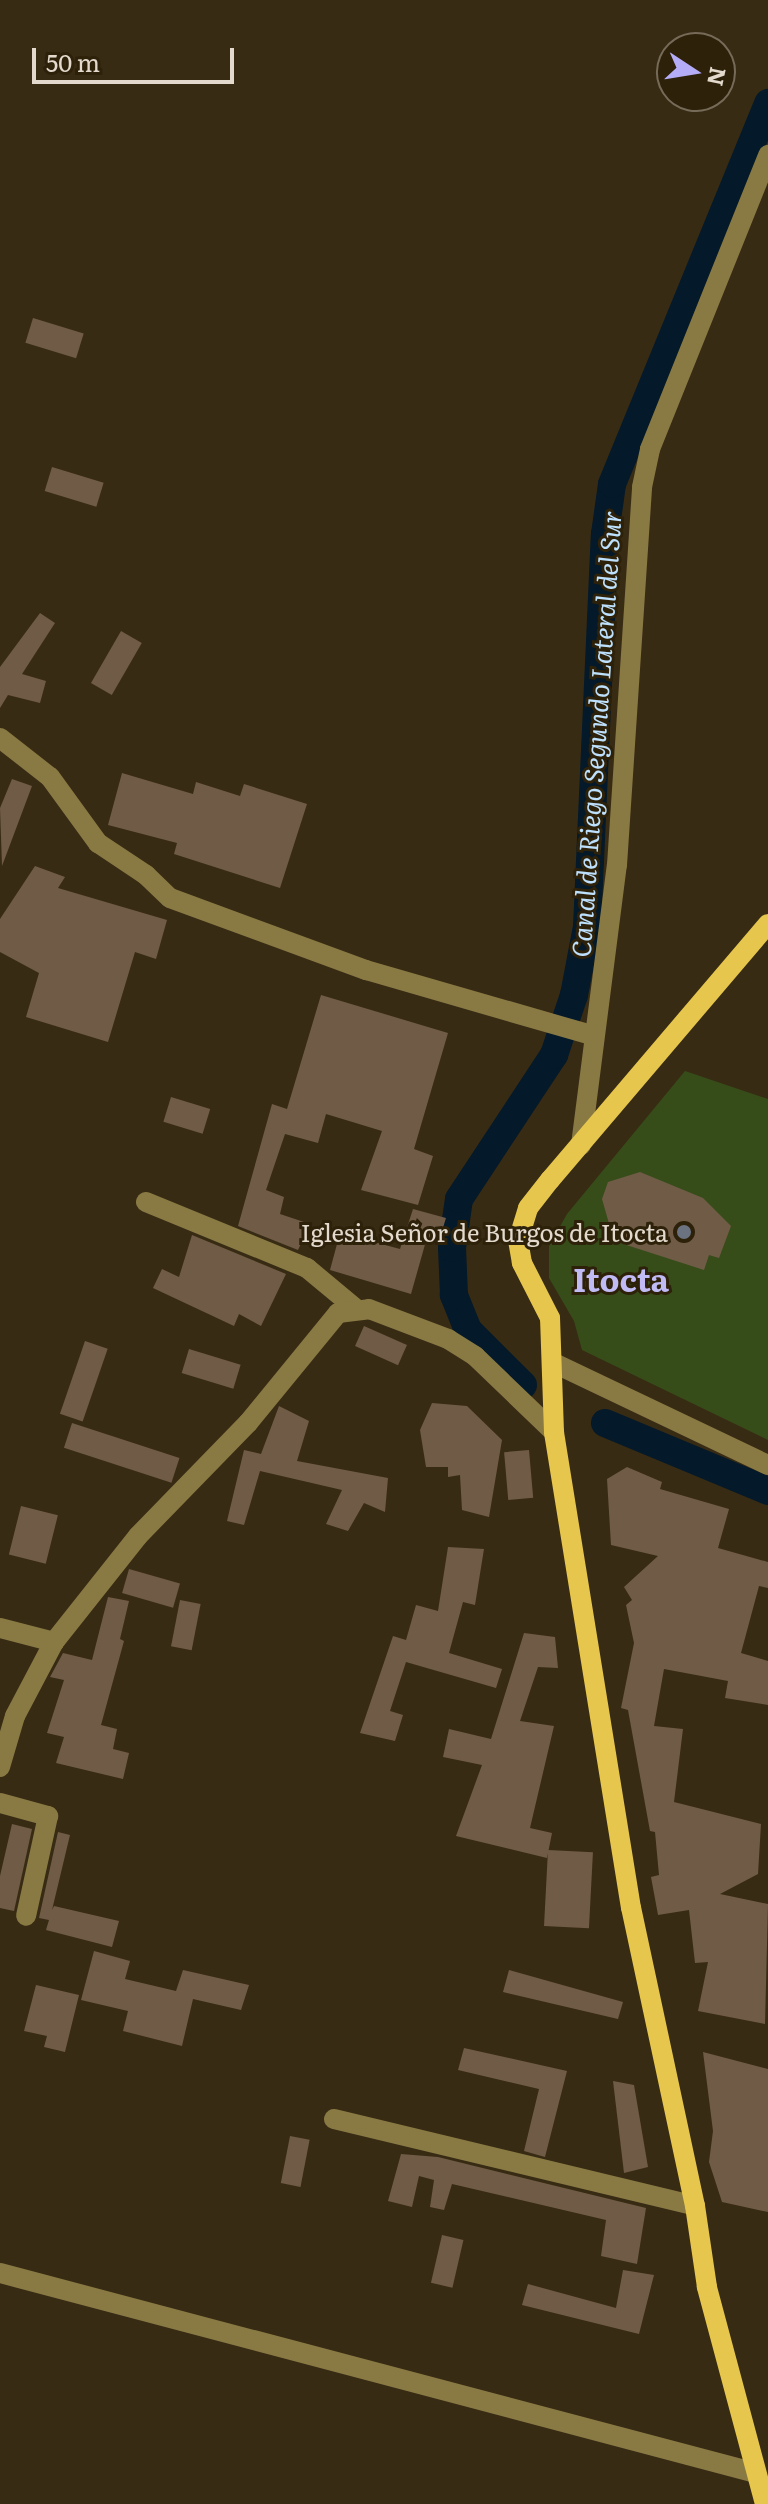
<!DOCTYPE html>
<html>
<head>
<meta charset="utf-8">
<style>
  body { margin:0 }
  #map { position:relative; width:768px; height:2504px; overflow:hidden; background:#382b14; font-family:Literata,serif }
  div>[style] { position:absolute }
  .green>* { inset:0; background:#374d19 }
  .canal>* { height:28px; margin:-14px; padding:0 14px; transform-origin:14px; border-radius:14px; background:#041929 }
  .building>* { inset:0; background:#705b47; transform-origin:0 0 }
  .minor>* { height:20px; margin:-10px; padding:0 10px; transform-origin:10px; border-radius:10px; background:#897a44 }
  .major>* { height:20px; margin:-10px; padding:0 10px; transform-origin:10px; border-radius:10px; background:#e6c64d }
  .dots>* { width:22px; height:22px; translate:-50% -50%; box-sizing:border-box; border:4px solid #2d210a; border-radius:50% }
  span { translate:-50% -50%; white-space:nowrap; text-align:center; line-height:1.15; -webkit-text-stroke:6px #2d210a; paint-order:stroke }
  .poi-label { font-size:24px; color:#e3dacd }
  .right { translate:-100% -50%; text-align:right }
  .water-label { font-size:26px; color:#bde0fd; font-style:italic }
  .district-label { font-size:32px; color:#c0bbf4; font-weight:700 }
  .north { position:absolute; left:656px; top:32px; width:80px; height:80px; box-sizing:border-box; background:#2d210a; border:2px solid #766b58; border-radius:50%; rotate:102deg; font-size:22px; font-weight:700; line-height:32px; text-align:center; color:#e3dacd }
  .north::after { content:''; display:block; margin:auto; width:28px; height:36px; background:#b5acf8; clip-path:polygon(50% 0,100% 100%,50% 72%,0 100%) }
  .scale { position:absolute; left:32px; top:48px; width:202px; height:36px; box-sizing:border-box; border:4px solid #e3dacd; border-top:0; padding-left:10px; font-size:24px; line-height:28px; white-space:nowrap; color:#e3dacd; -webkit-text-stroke:6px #2d210a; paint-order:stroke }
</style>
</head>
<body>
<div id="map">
  <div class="green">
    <div style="clip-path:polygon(685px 1071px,768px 1099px,768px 1440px,582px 1350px,574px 1321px,549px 1278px,549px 1246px,567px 1214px)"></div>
  </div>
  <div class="canal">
    <div style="left:523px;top:1385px;width:78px;rotate:-135deg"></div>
    <div style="left:468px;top:1330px;width:38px;rotate:-112deg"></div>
    <div style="left:454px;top:1295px;width:47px;rotate:-92.4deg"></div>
    <div style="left:452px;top:1248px;width:49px;rotate:-81.9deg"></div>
    <div style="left:459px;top:1199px;width:173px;rotate:-56.6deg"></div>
    <div style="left:554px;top:1055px;width:63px;rotate:-71.6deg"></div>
    <div style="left:574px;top:995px;width:69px;rotate:-79.2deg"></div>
    <div style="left:587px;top:927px;width:393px;rotate:-87.4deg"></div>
    <div style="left:605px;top:534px;width:50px;rotate:-82deg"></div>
    <div style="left:612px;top:484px;width:412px;rotate:-67.7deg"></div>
    <div style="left:605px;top:1423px;width:177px;rotate:22.6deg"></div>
  </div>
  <div class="building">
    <div style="left:33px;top:318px;width:53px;height:26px;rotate:17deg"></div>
    <div style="left:52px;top:467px;width:54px;height:25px;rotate:17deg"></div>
    <div style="clip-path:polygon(40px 613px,55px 623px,22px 674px,46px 681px,40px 703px,8px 695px,0 708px,0 667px)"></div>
    <div style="left:121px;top:631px;width:24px;height:60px;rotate:30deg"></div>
    <div style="clip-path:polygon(122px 773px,193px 794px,196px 782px,240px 796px,244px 784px,307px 804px,280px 888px,174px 854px,177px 843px,108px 825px)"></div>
    <div style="clip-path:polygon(12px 779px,32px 786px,2px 866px,0 808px)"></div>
    <div style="clip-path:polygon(35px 866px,65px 877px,58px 888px,167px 920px,156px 959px,135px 952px,108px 1042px,26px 1017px,39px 973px,0 952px,0 919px)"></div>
    <div style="clip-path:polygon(321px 995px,448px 1033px,414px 1149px,433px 1156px,418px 1205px,361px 1190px,382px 1131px,326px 1114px,318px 1143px,285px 1134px,266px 1190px,284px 1197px,280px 1214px,310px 1224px,298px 1250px,238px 1226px,272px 1104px,287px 1109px)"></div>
    <div style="left:171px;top:1097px;width:41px;height:26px;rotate:17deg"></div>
    <div style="clip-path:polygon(640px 1172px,703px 1198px,731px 1226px,719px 1258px,709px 1255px,704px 1270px,614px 1241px,602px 1199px,608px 1182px)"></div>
    <div style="clip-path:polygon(413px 1209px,446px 1218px,438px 1244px,426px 1241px,411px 1294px,330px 1270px,340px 1233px,400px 1249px)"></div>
    <div style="clip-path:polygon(192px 1235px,286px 1274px,261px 1326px,239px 1314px,234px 1326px,153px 1288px,162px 1269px,179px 1277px)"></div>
    <div style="left:364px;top:1326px;width:47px;height:22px;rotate:24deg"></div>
    <div style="left:85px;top:1341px;width:24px;height:77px;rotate:19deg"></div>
    <div style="left:189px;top:1349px;width:54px;height:25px;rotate:17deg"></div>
    <div style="clip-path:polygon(432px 1403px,467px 1406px,502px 1440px,489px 1517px,462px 1510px,460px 1475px,448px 1477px,448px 1467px,426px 1467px,420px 1430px)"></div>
    <div style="clip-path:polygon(279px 1406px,309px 1421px,297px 1461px,388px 1478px,385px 1512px,364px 1503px,348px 1531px,326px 1524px,342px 1490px,260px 1471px,244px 1525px,227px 1521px,244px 1450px,261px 1454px)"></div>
    <div style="left:72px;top:1423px;width:113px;height:26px;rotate:18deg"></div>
    <div style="left:529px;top:1450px;width:48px;height:25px;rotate:85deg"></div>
    <div style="clip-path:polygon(627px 1467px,662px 1482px,660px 1489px,729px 1509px,718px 1548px,768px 1562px,768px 1588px,759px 1586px,741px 1653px,768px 1661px,768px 1705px,725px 1698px,728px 1681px,664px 1669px,654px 1726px,683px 1729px,674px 1802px,761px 1824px,758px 1874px,720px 1894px,768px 1904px,765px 2024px,698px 2011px,708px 1962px,695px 1963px,689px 1910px,658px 1915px,651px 1877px,659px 1875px,655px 1832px,650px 1831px,628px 1710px,621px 1708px,634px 1643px,626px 1605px,632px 1600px,624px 1587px,658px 1556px,611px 1545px,607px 1479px)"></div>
    <div style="left:21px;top:1506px;width:38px;height:50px;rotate:14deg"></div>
    <div style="clip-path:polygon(448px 1547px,484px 1549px,475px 1605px,463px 1602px,449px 1653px,502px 1669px,496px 1688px,406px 1662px,390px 1711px,403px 1715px,395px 1741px,360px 1733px,393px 1636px,406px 1640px,416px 1605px,438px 1611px)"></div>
    <div style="left:129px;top:1569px;width:53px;height:25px;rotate:16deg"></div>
    <div style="clip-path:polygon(108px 1597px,129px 1601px,120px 1639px,124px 1641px,101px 1725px,117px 1729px,113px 1749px,129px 1753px,123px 1779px,56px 1763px,64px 1737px,47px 1733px,64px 1680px,50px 1677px,63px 1653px,92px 1660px)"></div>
    <div style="left:180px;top:1600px;width:21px;height:47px;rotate:11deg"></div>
    <div style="clip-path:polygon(524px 1633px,555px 1637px,558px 1668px,538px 1667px,520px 1721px,554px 1726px,530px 1828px,552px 1833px,547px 1858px,456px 1836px,482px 1765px,443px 1757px,449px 1729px,491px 1739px)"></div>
    <div style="clip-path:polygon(12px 1824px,32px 1829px,14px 1911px,0 1908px,0 1876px)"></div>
    <div style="clip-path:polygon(58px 1832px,70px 1835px,52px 1910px,54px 1906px,119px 1921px,112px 1947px,46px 1930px,49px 1920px,39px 1918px)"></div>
    <div style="left:548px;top:1850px;width:45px;height:76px;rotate:3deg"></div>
    <div style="clip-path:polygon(94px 1951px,130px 1961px,125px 1979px,176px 1991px,183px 1970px,249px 1985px,241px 2010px,193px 1999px,182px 2046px,123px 2031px,128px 2011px,81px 2000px)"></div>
    <div style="clip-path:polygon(509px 1970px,623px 2002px,618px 2019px,503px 1992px)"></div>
    <div style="clip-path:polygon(36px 1985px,79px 1995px,65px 2052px,44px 2047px,47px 2036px,24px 2031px)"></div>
    <div style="clip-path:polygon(464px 2048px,567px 2071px,545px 2157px,524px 2151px,539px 2089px,458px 2070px)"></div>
    <div style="clip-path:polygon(703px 2052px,768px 2069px,768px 2212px,722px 2202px,709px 2162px,713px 2131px)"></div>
    <div style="clip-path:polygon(613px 2081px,634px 2085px,648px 2167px,624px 2173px)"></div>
    <div style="left:290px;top:2136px;width:20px;height:48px;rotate:11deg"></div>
    <div style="clip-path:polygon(401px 2154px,438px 2157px,646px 2208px,637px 2264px,601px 2256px,606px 2220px,452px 2184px,444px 2210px,430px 2207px,434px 2180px,419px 2176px,412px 2207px,388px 2201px)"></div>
    <div style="left:442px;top:2235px;width:22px;height:49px;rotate:13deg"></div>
    <div style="clip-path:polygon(623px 2270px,654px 2275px,639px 2334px,522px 2305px,528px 2284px,616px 2308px)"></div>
  </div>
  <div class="minor">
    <div style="left:0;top:738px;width:63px;rotate:38deg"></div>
    <div style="left:50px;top:777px;width:82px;rotate:54deg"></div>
    <div style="left:98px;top:843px;width:58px;rotate:33.7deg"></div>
    <div style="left:146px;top:875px;width:33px;rotate:44deg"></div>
    <div style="left:170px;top:898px;width:209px;rotate:20.2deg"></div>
    <div style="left:366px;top:970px;width:237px;rotate:16.1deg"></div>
    <div style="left:581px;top:1145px;width:282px;rotate:-82.7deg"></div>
    <div style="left:617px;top:865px;width:379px;rotate:-86.2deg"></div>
    <div style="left:642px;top:487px;width:39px;rotate:-78deg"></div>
    <div style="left:650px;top:449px;width:317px;rotate:-68.1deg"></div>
    <div style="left:146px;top:1202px;width:174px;rotate:22.3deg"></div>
    <div style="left:307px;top:1268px;width:62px;rotate:39.8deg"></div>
    <div style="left:554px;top:1363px;width:237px;rotate:25.5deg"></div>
    <div style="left:0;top:1628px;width:56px;rotate:14.5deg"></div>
    <div style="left:0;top:1767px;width:53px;rotate:-73.6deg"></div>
    <div style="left:15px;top:1716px;width:84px;rotate:-62.2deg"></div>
    <div style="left:54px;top:1642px;width:135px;rotate:-51.6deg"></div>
    <div style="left:138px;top:1536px;width:158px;rotate:-45.8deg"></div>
    <div style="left:248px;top:1423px;width:142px;rotate:-50.7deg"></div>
    <div style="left:338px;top:1313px;width:31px;rotate:-7deg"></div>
    <div style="left:369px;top:1309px;width:85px;rotate:20.8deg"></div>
    <div style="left:448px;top:1339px;width:32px;rotate:32deg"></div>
    <div style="left:475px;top:1356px;width:110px;rotate:43.9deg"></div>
    <div style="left:0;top:1803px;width:50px;rotate:15.2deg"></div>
    <div style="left:48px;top:1816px;width:102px;rotate:102.4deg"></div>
    <div style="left:334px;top:2119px;width:371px;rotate:13.5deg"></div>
    <div style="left:0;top:2273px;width:782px;rotate:14.82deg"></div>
  </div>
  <div class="major">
    <div style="left:765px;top:2504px;width:225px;rotate:-105deg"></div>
    <div style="left:707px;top:2287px;width:82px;rotate:-98.4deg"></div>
    <div style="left:695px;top:2206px;width:305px;rotate:-102.1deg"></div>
    <div style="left:631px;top:1908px;width:482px;rotate:-99.2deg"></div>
    <div style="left:554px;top:1432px;width:114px;rotate:-92deg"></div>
    <div style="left:550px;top:1318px;width:62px;rotate:-117deg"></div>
    <div style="left:522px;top:1263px;width:22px;rotate:-100deg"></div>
    <div style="left:518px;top:1241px;width:34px;rotate:-73deg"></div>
    <div style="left:528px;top:1208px;width:36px;rotate:-52deg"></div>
    <div style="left:550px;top:1180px;width:336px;rotate:-49.6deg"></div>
  </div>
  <div class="dots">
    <div style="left:684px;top:1232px;background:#6b7280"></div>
  </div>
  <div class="poi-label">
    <span class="right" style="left:668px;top:1232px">Iglesia Señor de Burgos de Itocta</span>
  </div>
  <div class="water-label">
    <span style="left:595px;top:734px;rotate:-86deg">Canal de Riego Segundo Lateral del Sur</span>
  </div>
  <div class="district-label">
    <span style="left:621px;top:1278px">Itocta</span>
  </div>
  <div class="north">N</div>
  <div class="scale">50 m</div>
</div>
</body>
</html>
